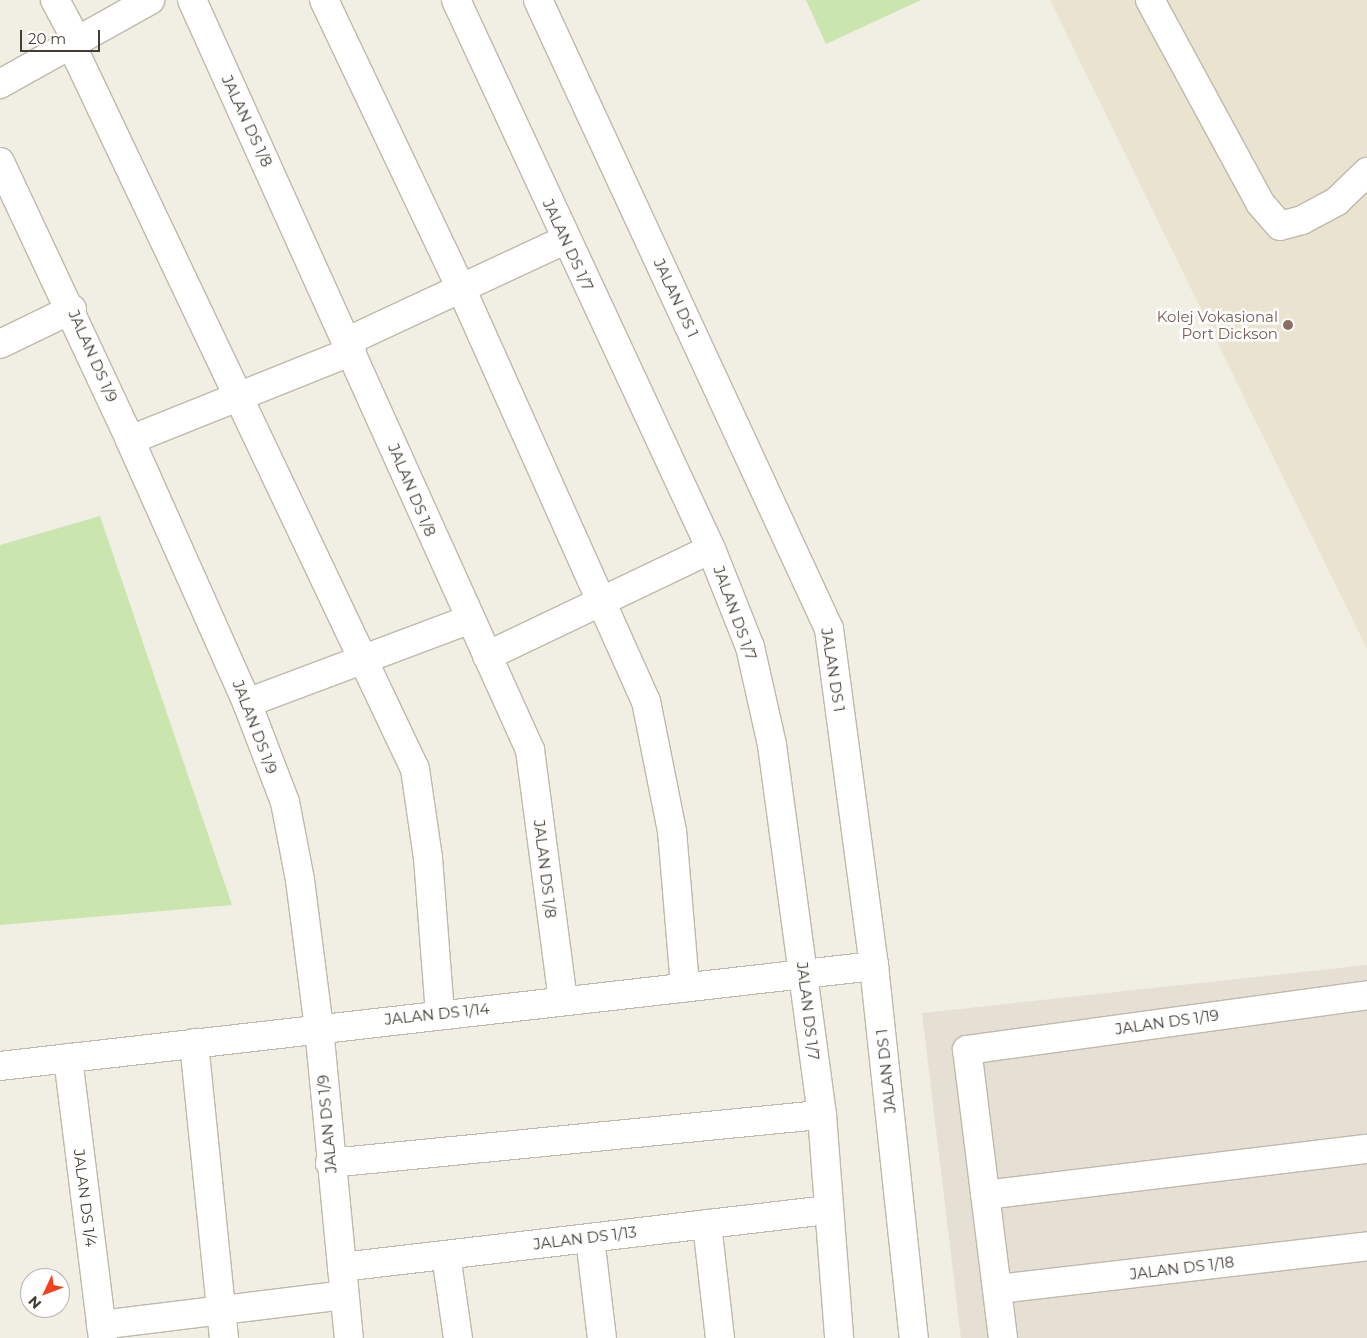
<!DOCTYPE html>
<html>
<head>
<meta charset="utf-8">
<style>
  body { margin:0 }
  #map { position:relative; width:1367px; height:1338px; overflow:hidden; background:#f1eee4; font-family:Montserrat,sans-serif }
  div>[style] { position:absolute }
  .residential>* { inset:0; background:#e5e0d3 }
  .education>* { inset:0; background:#eae3cf }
  .green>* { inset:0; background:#cbe5ae }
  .roads { filter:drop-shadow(1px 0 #bfb9aa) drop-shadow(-1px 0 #bfb9aa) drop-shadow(0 1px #bfb9aa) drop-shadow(0 -1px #bfb9aa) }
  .minor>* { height:28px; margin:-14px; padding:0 14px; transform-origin:14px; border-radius:14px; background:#fff }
  .dots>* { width:14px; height:14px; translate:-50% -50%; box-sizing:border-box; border:2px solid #fff; border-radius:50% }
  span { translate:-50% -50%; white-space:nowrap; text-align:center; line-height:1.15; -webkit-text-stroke:5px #fff; paint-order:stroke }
  .street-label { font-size:15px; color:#433e34 }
  .education-label { font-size:15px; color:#785e54 }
  .right { translate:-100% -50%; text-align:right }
  .north { position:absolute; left:20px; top:1268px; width:50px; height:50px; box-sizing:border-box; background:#fff; border:1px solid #b4b2ae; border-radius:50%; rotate:227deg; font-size:14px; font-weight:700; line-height:20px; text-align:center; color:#433e34 }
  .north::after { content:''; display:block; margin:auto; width:18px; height:22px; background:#f1401b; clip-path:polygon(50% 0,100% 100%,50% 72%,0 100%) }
  .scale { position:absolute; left:20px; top:30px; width:80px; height:22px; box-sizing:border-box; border:2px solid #433e34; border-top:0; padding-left:6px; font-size:15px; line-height:18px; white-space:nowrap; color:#433e34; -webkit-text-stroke:4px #fff; paint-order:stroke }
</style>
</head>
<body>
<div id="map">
  <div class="residential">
    <div style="clip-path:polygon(1367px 965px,1367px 1338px,961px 1338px,922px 1013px)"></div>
  </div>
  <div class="education">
    <div style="clip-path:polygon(1050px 0,1367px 0,1367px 649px)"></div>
  </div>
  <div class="green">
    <div style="clip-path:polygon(806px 0,921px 0,826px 44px)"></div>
    <div style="clip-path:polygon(100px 516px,232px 905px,0 925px,0 545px)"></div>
  </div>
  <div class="roads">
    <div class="minor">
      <div style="left:55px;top:0;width:47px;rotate:61.8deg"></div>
      <div style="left:192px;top:0;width:823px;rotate:65.74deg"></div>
      <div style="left:530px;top:750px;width:253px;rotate:82.5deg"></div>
      <div style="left:324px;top:0;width:319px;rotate:64.6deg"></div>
      <div style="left:461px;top:288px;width:453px;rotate:65.9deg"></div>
      <div style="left:646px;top:701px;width:133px;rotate:78.7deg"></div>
      <div style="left:672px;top:831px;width:157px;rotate:85.2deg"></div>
      <div style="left:456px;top:0;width:605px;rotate:65.09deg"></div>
      <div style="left:711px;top:549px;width:105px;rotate:68.3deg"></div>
      <div style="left:750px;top:647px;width:100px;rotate:77.3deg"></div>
      <div style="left:772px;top:745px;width:373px;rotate:82.3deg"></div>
      <div style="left:822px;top:1115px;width:224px;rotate:85.6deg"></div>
      <div style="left:538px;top:0;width:693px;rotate:65.17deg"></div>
      <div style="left:829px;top:629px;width:340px;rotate:82.4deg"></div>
      <div style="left:874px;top:966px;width:374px;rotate:83.9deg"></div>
      <div style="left:1150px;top:0;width:231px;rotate:61.5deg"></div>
      <div style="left:1260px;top:203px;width:30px;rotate:49deg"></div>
      <div style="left:1280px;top:226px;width:23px;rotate:-15deg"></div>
      <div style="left:1302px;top:220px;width:40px;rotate:-28deg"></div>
      <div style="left:1337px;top:201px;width:42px;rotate:-44deg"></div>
      <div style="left:71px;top:44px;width:802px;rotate:64.62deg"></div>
      <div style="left:415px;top:769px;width:90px;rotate:81.7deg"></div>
      <div style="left:428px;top:858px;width:156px;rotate:85.6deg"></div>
      <div style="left:0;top:84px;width:172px;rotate:-29.2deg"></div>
      <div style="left:0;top:162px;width:307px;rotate:64.9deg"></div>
      <div style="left:130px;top:440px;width:288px;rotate:66deg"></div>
      <div style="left:247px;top:703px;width:106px;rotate:69deg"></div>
      <div style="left:285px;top:802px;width:79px;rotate:79.1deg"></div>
      <div style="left:300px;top:880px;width:149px;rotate:82.7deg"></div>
      <div style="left:319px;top:1028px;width:311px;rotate:84.5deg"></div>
      <div style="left:348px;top:341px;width:239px;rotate:-25deg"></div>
      <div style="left:0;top:344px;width:80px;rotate:-25.9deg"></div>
      <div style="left:130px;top:440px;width:239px;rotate:-21.8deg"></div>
      <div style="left:487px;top:656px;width:248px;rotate:-25.5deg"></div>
      <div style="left:247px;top:703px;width:236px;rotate:-20.6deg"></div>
      <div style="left:194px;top:1043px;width:297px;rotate:84.2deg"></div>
      <div style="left:68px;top:1058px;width:282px;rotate:82.9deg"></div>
      <div style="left:0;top:1066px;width:880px;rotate:-6.53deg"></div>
      <div style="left:330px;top:1163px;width:494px;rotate:-5.6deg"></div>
      <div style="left:985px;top:1195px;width:385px;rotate:-6.9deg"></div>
      <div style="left:707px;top:1224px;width:115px;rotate:83.5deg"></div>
      <div style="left:590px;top:1238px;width:101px;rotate:83.2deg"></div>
      <div style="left:446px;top:1255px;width:84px;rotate:81.8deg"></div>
      <div style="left:342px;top:1267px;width:489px;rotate:-6.7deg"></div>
      <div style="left:998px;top:1289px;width:371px;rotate:-6.6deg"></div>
      <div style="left:101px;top:1325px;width:245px;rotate:-7deg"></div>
      <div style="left:1003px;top:1338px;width:290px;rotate:-97.1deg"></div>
      <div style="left:967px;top:1050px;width:404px;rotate:-7.8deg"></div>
    </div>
  </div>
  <div class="dots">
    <div style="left:1288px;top:325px;background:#8d6e63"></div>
  </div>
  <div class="street-label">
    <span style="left:247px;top:121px;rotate:65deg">JALAN DS 1/8</span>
    <span style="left:568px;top:245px;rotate:65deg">JALAN DS 1/7</span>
    <span style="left:676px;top:298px;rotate:65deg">JALAN DS 1</span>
    <span style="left:93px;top:356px;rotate:66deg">JALAN DS 1/9</span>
    <span style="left:412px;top:490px;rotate:67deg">JALAN DS 1/8</span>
    <span style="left:735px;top:613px;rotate:70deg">JALAN DS 1/7</span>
    <span style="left:833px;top:670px;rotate:81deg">JALAN DS 1</span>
    <span style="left:255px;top:727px;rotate:69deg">JALAN DS 1/9</span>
    <span style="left:545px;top:869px;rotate:83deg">JALAN DS 1/8</span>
    <span style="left:808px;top:1011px;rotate:83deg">JALAN DS 1/7</span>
    <span style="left:437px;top:1014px;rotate:-6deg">JALAN DS 1/14</span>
    <span style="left:1167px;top:1022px;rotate:-8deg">JALAN DS 1/19</span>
    <span style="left:886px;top:1071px;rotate:-96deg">JALAN DS 1</span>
    <span style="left:327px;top:1124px;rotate:-95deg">JALAN DS 1/9</span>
    <span style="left:85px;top:1198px;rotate:83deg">JALAN DS 1/4</span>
    <span style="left:585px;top:1238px;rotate:-7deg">JALAN DS 1/13</span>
    <span style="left:1182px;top:1268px;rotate:-7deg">JALAN DS 1/18</span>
  </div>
  <div class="education-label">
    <span class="right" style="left:1278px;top:325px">Kolej Vokasional<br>Port Dickson</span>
  </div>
  <div class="north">N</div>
  <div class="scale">20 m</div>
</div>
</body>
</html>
